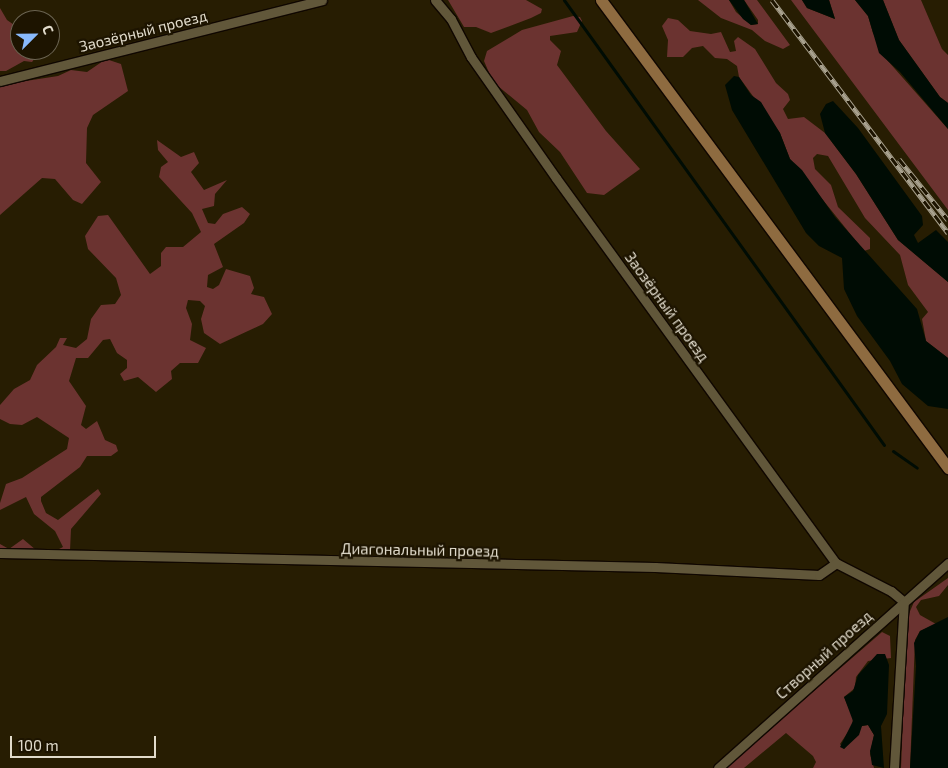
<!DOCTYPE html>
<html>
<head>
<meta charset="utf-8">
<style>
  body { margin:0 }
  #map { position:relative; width:948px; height:768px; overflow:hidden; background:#271d02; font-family:"Exo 2",sans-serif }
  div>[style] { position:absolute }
  .green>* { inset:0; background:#6b3330 }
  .water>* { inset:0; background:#000c04 }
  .stream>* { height:3px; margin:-1.5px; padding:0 1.5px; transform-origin:1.5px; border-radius:1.5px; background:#000c04 }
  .roads { filter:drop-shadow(1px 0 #100700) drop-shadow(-1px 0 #100700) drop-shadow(0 1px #100700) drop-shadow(0 -1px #100700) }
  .minor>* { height:9px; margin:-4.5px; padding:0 4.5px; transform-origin:4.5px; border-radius:4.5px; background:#61573a }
  .secondary>* { height:11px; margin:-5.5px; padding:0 5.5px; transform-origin:5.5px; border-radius:5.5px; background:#8e6b40 }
  .rail>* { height:5px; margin-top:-2.5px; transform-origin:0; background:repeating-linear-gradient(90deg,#1d1400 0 9px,#a9a28f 0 18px); box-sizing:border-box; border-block:1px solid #a9a28f }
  span { translate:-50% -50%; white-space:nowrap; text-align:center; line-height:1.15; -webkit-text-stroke:4.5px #1d1400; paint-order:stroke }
  .street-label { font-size:15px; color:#e1dbcb }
  .north { position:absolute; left:10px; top:10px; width:50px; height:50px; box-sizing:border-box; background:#1d1400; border:1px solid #6b6451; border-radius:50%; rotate:67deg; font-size:14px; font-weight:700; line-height:20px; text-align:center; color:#e1dbcb }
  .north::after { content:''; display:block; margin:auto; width:18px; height:22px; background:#89bafc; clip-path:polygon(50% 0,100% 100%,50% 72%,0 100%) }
  .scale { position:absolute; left:10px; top:736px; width:146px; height:22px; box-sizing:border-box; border:2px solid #e1dbcb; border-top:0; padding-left:6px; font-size:15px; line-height:18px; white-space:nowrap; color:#e1dbcb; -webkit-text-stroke:4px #1d1400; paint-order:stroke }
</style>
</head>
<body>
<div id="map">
  <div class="green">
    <div style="clip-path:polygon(448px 0,526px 0,542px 9px,541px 13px,531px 18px,491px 33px,476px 27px,464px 27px)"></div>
    <div style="clip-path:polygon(698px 0,729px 0,736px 12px,751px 25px,758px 24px,758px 20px,744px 0,757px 0,790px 45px,783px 49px,765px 41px,752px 30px,721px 18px)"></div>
    <div style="clip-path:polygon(791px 0,802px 0,807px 8px,835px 19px,829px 0,855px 0,868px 16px,873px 33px,888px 61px,948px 129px,948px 210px)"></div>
    <div style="clip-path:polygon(883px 0,921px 0,942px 49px,948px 55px,948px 103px,940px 97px,899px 40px)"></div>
    <div style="clip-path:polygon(0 8px,7px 20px,20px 29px,20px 50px,41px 50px,32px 62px,24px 61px,6px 71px,0 71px)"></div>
    <div style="clip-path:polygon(573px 16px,580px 17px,582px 21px,577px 32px,550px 36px,550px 40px,561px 51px,557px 65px,606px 131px,640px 169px,604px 195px,587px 193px,560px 152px,539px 132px,527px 110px,493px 82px,484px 61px,487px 51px,522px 30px)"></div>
    <div style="clip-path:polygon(668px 18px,678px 20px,690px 31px,711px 34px,721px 32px,730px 52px,736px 51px,734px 41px,738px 37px,755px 49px,776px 83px,788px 94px,790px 100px,783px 109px,788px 119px,804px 117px,825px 133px,856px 174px,898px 240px,948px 282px,948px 358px,926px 341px,922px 319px,928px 312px,908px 285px,900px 255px,865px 218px,828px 156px,817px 154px,813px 158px,815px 169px,831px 185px,838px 207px,870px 238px,870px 249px,864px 251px,790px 159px,780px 133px,739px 77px,737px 66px,727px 59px,715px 58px,703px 46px,692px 48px,683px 57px,667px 57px,668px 40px,662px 26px)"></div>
    <div style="clip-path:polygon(106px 59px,121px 64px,128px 91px,93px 115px,87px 128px,86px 163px,101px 182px,82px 204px,73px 200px,55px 179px,42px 178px,0 215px,0 85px,58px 76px,71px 70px,87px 72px)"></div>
    <div style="clip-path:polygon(157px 140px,181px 157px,194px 152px,199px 163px,191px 172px,204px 190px,227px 180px,215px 194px,214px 206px,202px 209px,208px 223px,215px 224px,223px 214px,242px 207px,250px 214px,244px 223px,214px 244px,223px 267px,208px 275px,207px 287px,213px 289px,219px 285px,226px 269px,250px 276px,254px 288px,251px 294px,264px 297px,272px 314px,263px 324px,220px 344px,204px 333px,201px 319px,205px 306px,200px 301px,188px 300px,186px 308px,192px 324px,190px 340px,206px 348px,198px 363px,180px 363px,171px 371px,172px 379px,156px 392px,138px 377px,124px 381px,120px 374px,127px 368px,127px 360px,117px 353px,110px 339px,103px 340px,88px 358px,76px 358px,69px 381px,86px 406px,81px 425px,86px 429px,97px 421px,105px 440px,116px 445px,118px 451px,111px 456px,87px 456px,80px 467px,41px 497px,41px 501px,46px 513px,58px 520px,98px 489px,101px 494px,71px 529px,70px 551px,40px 560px,0 557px,0 544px,9px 549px,23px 539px,36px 550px,57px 550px,63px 547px,55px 531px,34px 514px,26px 497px,0 510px,0 503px,6px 484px,22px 478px,67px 449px,69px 438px,37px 417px,22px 425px,10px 424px,0 419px,0 405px,14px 389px,30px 380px,37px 365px,56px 347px,60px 338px,67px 338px,63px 345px,76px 348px,87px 339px,91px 319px,101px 305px,115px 304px,121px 295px,116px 278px,88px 249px,85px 236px,98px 216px,108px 215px,150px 274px,161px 266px,161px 253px,166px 247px,183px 247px,201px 232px,192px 213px,159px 177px,161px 167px,168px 162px,158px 150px)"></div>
    <div style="clip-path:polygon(948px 578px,948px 585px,939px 596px,921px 600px,916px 607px,920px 615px,936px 624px,920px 631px,915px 640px,910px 768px,901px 768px,907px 618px,914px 602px)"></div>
    <div style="clip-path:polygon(882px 632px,890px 636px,891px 658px,868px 661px,856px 677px,855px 688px,844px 697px,853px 718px,852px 726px,840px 744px,844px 749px,862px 726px,868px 725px,874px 735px,870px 754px,874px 768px,813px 768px,816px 762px,813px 756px,786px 733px,744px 768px,725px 768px)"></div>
  </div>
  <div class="water">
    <div style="clip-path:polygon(729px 0,744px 0,758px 24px,751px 25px,743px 19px)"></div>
    <div style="clip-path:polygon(802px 0,829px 0,835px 19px,807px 8px)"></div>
    <div style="clip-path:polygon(855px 0,883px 0,899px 40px,940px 97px,948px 103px,948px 129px,900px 72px,879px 53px,868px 16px)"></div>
    <div style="clip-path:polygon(734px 76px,739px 77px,751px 95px,761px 102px,780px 133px,790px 159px,802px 170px,835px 217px,917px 309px,926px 341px,948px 358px,948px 409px,928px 406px,902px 384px,890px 361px,857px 316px,844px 289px,842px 258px,819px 246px,806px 233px,732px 110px,725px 85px)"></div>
    <div style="clip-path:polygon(833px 101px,858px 128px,922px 216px,923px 225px,914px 235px,918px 243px,936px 230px,948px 242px,948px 282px,898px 240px,856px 174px,825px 133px,820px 114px,826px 104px)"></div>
    <div style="clip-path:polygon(948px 617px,948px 768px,910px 768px,916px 666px,914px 643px,920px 631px)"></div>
    <div style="clip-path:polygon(877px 654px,885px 654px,889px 665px,887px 714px,881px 726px,884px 768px,872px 765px,870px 751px,874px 735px,868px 725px,862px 726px,859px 735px,844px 749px,840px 747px,853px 721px,844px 697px,853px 691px,858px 675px)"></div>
  </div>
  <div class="stream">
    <div style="left:564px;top:0;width:548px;rotate:54.28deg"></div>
    <div style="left:893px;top:451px;width:29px;rotate:35deg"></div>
  </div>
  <div class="roads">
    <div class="minor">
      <div style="left:435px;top:0;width:25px;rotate:50deg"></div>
      <div style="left:451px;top:19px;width:43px;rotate:62.2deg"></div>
      <div style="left:471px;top:57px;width:148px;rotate:54.9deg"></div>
      <div style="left:556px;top:178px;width:476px;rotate:54deg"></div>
      <div style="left:836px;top:563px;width:62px;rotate:27deg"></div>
      <div style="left:891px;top:591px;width:17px;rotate:40deg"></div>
      <div style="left:0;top:81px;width:332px;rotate:-14.1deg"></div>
      <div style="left:0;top:553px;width:655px;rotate:1.22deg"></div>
      <div style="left:655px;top:567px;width:164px;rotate:2.8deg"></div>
      <div style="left:819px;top:575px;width:21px;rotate:-35deg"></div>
      <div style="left:718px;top:768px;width:308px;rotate:-41.7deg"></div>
      <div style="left:894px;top:768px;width:166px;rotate:-86.6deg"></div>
    </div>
    <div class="secondary">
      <div style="left:601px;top:0;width:583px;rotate:53.44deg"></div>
    </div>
  </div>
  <div class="rail">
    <div style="left:772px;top:0;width:292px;rotate:52.9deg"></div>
    <div style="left:899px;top:159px;width:78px;rotate:51.2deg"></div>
  </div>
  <div class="street-label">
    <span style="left:143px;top:31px;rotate:-14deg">Заозёрный проезд</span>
    <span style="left:667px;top:307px;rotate:54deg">Заозёрный проезд</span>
    <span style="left:420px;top:550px;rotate:1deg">Диагональный проезд</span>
    <span style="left:824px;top:655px;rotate:-42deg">Створный проезд</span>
  </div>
  <div class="north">С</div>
  <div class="scale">100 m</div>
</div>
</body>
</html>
